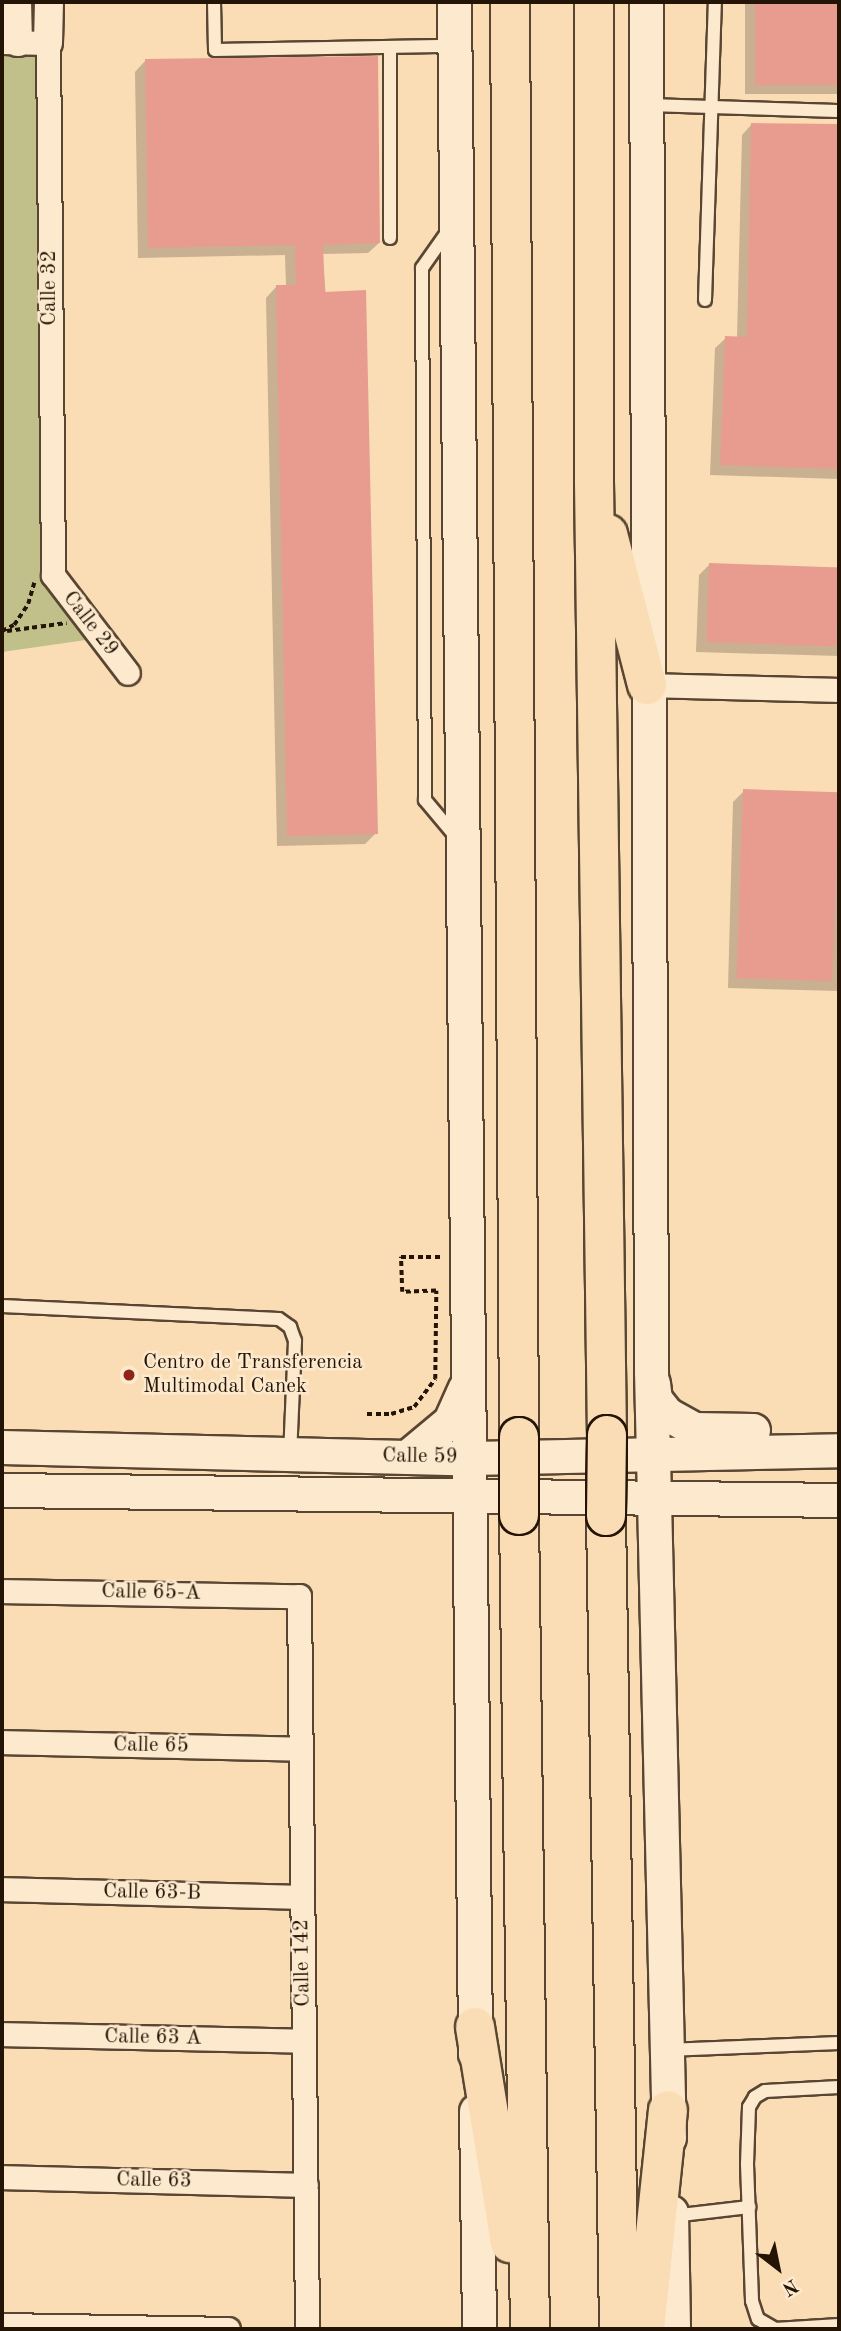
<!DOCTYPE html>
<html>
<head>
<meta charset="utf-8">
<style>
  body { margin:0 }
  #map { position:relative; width:841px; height:2331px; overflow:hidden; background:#faddb4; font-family:"Old Standard TT",serif }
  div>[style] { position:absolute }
  .green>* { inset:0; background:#c1c08b }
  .shadow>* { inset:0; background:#0003; transform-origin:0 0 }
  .building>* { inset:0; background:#e89c90; transform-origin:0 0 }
  .path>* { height:3.5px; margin-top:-1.75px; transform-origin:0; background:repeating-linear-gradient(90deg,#231406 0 5px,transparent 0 8.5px) }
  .roads { filter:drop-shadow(2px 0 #594632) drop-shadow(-2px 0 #594632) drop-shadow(0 2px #594632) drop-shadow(0 -2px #594632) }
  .service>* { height:12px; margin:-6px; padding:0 6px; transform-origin:6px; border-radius:6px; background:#fce9ce }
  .minor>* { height:23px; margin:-11.5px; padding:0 11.5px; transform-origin:11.5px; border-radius:11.5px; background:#fce9ce }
  .tertiary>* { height:28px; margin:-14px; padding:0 14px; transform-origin:14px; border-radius:14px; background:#fce9ce }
  .secondary>* { height:33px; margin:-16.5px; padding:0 16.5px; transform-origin:16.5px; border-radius:16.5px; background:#fce9ce }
  .trunk>* { height:38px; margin:-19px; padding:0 19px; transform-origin:19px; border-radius:19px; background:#faddb4 }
  .bridges { filter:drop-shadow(2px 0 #231406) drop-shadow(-2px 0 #231406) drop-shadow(0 2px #231406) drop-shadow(0 -2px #231406) }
  .trunk-bridge>* { height:38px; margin:-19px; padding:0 19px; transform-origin:19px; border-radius:19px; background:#faddb4 }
  .dots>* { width:19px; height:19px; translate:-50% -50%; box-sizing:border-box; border:4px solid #fce9ce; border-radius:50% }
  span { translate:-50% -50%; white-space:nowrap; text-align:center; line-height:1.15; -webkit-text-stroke:5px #fce9ce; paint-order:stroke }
  .street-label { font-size:21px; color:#231406 }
  .poi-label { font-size:21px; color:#231406 }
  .left { translate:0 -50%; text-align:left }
  .frame { position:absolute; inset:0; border:4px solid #231406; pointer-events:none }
  .north { position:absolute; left:743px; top:2233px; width:70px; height:70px; -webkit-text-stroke:5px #fce9ce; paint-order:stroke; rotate:148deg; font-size:19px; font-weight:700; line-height:28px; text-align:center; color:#231406 }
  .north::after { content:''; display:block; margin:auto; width:24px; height:32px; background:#231406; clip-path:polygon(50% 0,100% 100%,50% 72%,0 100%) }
</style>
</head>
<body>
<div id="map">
  <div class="green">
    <div style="clip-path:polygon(48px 43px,51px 352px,45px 584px,86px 640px,2px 652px,2px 45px)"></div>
  </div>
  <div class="shadow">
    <div style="left:745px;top:2px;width:94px;height:92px"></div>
    <div style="clip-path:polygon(145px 61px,379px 243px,368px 253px,322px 254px,376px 833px,365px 844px,277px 846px,266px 298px,276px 287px,286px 287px,285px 255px,138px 258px,135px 72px)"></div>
    <div style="clip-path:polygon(752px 124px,839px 126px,839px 479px,710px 475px,715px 348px,726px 338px,737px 338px,742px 135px)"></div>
    <div style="clip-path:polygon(709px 565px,839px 568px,839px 656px,696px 652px,699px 575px)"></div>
    <div style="clip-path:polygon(744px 791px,839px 793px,839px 991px,728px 988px,733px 802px)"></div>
  </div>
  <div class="building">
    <div style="left:755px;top:2px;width:84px;height:83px"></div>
    <div style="clip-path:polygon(378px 56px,380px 243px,323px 245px,325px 292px,366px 290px,378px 834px,287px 836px,276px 285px,296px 285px,295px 245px,148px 248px,145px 59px)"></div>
    <div style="clip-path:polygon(751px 123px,839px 124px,839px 469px,720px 465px,725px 336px,747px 337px)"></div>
    <div style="left:709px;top:563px;width:130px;height:79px;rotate:2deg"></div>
    <div style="left:743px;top:789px;width:96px;height:189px;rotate:2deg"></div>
  </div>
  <div class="path">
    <div style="left:2px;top:631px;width:13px;rotate:-27deg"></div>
    <div style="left:14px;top:625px;width:25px;rotate:-56deg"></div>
    <div style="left:28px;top:604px;width:22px;rotate:-74deg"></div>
    <div style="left:7px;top:631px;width:60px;rotate:-7.7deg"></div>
    <div style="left:367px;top:1414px;width:24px"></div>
    <div style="left:391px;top:1414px;width:24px;rotate:-17deg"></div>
    <div style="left:414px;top:1407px;width:35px;rotate:-53deg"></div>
    <div style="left:435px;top:1379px;width:88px;rotate:-89.3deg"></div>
    <div style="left:436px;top:1291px;width:34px;rotate:178deg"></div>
    <div style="left:402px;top:1292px;width:35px;rotate:-92deg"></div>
    <div style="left:401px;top:1257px;width:39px"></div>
  </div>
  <div class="roads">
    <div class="service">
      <div style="left:214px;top:2px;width:48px;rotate:88.8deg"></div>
      <div style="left:215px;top:50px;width:238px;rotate:-1deg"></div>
      <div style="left:390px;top:47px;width:191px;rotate:90deg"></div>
      <div style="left:647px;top:105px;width:192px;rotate:1.8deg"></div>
      <div style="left:448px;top:231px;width:45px;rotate:125.1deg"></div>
      <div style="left:422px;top:268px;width:532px;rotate:89.68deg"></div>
      <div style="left:425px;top:800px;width:48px;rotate:50deg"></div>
      <div style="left:705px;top:300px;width:298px;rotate:-88.1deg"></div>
      <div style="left:2px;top:1306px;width:277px;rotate:2.7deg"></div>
      <div style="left:279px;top:1319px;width:14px;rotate:36deg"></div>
      <div style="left:290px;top:1327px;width:15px;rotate:70deg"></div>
      <div style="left:295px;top:1341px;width:113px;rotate:92.5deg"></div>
      <div style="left:667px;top:2050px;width:172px;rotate:-2.3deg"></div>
      <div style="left:839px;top:2087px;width:74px;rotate:176.9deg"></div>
      <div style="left:765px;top:2091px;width:12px;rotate:149deg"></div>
      <div style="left:755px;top:2097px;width:12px;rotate:121deg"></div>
      <div style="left:749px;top:2107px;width:57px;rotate:92deg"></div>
      <div style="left:747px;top:2164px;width:137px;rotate:87.9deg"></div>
      <div style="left:752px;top:2301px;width:19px;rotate:72deg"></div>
      <div style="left:758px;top:2319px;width:20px;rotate:30deg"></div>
      <div style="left:775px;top:2329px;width:64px;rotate:-3.6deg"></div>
      <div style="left:672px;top:2216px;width:78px;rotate:-6.7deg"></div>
    </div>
    <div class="minor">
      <div style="left:2px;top:42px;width:46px;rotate:1.2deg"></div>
      <div style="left:48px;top:43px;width:532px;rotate:89.46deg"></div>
      <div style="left:53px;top:575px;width:123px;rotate:52.6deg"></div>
      <div style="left:647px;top:685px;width:192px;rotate:1.5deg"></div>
      <div style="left:2px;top:1591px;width:297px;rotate:1deg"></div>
      <div style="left:299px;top:1596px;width:733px;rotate:89.37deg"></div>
      <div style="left:2px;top:1742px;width:299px;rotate:1.3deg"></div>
      <div style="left:2px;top:1889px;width:300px;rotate:1.5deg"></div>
      <div style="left:2px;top:2034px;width:302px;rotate:1.3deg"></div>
      <div style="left:2px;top:2177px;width:304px;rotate:1.5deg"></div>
      <div style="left:2px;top:2325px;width:226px;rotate:1deg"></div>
    </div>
    <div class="tertiary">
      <div style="left:17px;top:2px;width:40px;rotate:88.6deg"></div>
      <div style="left:48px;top:43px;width:41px;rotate:-88.6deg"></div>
    </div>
    <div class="secondary">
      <div style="left:454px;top:2px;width:2052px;rotate:89.41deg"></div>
      <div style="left:646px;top:2px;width:1369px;rotate:89.79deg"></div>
      <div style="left:651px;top:1371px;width:767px;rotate:88.66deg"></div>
      <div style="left:653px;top:1383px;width:16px;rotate:83deg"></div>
      <div style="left:655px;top:1399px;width:19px;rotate:51deg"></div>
      <div style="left:667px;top:1414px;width:31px;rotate:29deg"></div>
      <div style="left:694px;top:1429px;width:59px;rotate:1deg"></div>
      <div style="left:2px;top:1447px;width:466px;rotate:1.4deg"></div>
      <div style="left:468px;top:1458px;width:371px;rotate:-1.2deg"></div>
      <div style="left:407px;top:1457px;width:56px;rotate:-39.9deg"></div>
      <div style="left:450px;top:1421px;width:36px;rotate:-66deg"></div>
      <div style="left:2px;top:1490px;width:837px;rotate:0.68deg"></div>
      <div style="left:476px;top:2111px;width:218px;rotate:89.2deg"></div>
      <div style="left:671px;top:2212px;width:117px;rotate:89deg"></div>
    </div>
    <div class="trunk">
      <div style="left:510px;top:2px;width:1435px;rotate:89.64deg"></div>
      <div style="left:594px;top:2px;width:480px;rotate:90deg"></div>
      <div style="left:594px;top:482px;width:953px;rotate:89.22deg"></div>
      <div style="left:608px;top:534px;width:156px;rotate:75.5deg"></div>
      <div style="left:519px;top:1515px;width:814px;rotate:89.23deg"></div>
      <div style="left:606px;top:1516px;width:813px;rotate:89.08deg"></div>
      <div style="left:475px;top:2027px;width:219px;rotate:80.8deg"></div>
      <div style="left:645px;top:2329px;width:220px;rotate:-84deg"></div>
    </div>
  </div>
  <div class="bridges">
    <div class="trunk-bridge">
      <div style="left:519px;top:1515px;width:78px;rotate:-90deg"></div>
      <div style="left:606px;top:1516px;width:81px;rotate:-89.3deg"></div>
    </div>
  </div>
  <div class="dots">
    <div style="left:129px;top:1375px;background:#8f2418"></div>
  </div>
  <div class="street-label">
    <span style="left:50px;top:288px;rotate:-90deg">Calle 32</span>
    <span style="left:90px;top:624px;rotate:52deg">Calle 29</span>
    <span style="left:420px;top:1457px;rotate:1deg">Calle 59</span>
    <span style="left:151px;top:1593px;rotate:1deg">Calle 65-A</span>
    <span style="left:151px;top:1746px;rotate:1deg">Calle 65</span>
    <span style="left:152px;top:1893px;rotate:1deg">Calle 63-B</span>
    <span style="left:303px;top:1963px;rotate:-91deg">Calle 142</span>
    <span style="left:153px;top:2038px;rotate:1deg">Calle 63 A</span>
    <span style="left:154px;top:2181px;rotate:1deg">Calle 63</span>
  </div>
  <div class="poi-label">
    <span class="left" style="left:143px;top:1375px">Centro de Transferencia<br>Multimodal Canek</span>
  </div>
  <div class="frame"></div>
  <div class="north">N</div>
</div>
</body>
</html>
